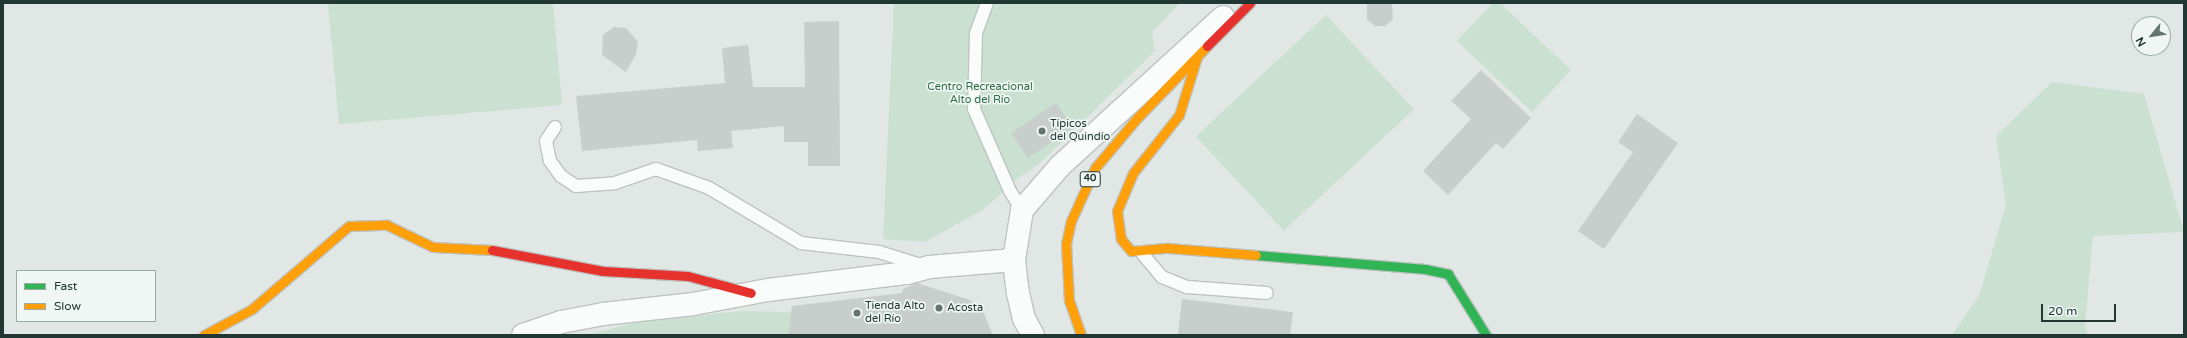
<!DOCTYPE html>
<html>
<head>
<meta charset="utf-8">
<style>
  body { margin:0 }
  #map { position:relative; width:2187px; height:338px; overflow:hidden; background:#e1e7e4; font-family:"Varela Round",sans-serif }
  div>[style] { position:absolute }
  .green>* { inset:0; background:#cae0d1; transform-origin:0 0 }
  .building>* { inset:0; background:#c8cecc; transform-origin:0 0 }
  .roads { filter:drop-shadow(1px 0 #bec3c1) drop-shadow(-1px 0 #bec3c1) drop-shadow(0 1px #bec3c1) drop-shadow(0 -1px #bec3c1) }
  .lane>* { height:12px; margin:-6px; padding:0 6px; transform-origin:6px; border-radius:6px; background:#fafbfb }
  .street>* { height:22px; margin:-11px; padding:0 11px; transform-origin:11px; border-radius:11px; background:#fafbfb }
  .fast>* { height:9px; margin:-4.5px; padding:0 4.5px; transform-origin:4.5px; border-radius:4.5px; background:#30b455 }
  .slow>* { height:9px; margin:-4.5px; padding:0 4.5px; transform-origin:4.5px; border-radius:4.5px; background:#ff9f0a }
  .jam>* { height:9px; margin:-4.5px; padding:0 4.5px; transform-origin:4.5px; border-radius:4.5px; background:#e5322d }
  .dots>* { width:11px; height:11px; translate:-50% -50%; box-sizing:border-box; border:2px solid #eff6f3; border-radius:50% }
  span { translate:-50% -50%; white-space:nowrap; text-align:center; line-height:1.15; -webkit-text-stroke:3.5px #eff6f3; paint-order:stroke }
  .shield-label span { padding:1px 3px; background:#eff6f3; border:1px solid; border-radius:3px; -webkit-text-stroke-width:0 }
  .shield-label { font-size:10px; color:#213832; font-weight:700 }
  .park-label { font-size:11px; color:#2d6d46 }
  .poi-label { font-size:11px; color:#213832 }
  .left { translate:0 -50%; text-align:left }
  .frame { position:absolute; inset:0; border:4px solid #213832; pointer-events:none }
  .legend { position:absolute; left:16px; top:270px; width:140px; height:52px; box-sizing:border-box; background:#eff6f3; border:1px solid #9daaa6; margin:0; padding:5px 7px; list-style:none; font-size:12px; color:#213832 }
  .legend li { display:flex; align-items:center; gap:8px; height:20px }
  .legend b { width:20px; border:1px solid #9daaa6 }
  .north { position:absolute; left:2131px; top:16px; width:40px; height:40px; box-sizing:border-box; background:#eff6f3; border:1px solid #9daaa6; border-radius:50%; rotate:240deg; font-size:11px; font-weight:700; line-height:16px; text-align:center; color:#213832 }
  .north::after { content:''; display:block; margin:auto; width:14px; height:18px; background:#647570; clip-path:polygon(50% 0,100% 100%,50% 72%,0 100%) }
  .scale { position:absolute; left:2041px; top:304px; width:75px; height:18px; box-sizing:border-box; border:2px solid #213832; border-top:0; padding-left:5px; font-size:12px; line-height:14px; white-space:nowrap; color:#213832; -webkit-text-stroke:3px #eff6f3; paint-order:stroke }
</style>
</head>
<body>
<div id="map">
  <div class="green">
    <div style="clip-path:polygon(328px 3px,553px 3px,562px 105px,339px 124px)"></div>
    <div style="clip-path:polygon(894px 3px,1180px 3px,1152px 32px,1155px 51px,1039px 164px,1018px 178px,984px 209px,925px 242px,883px 239px)"></div>
    <div style="clip-path:polygon(1493px 3px,1500px 3px,1571px 70px,1532px 112px,1457px 41px)"></div>
    <div style="left:1326px;top:15px;width:129px;height:178px;rotate:47deg"></div>
    <div style="clip-path:polygon(2052px 82px,2144px 94px,2184px 232px,2093px 236px,2085px 325px,2087px 335px,1952px 335px,1979px 296px,2006px 205px,1996px 136px)"></div>
    <div style="clip-path:polygon(742px 311px,791px 312px,788px 335px,589px 335px,637px 322px)"></div>
  </div>
  <div class="building">
    <div style="clip-path:polygon(1367px 3px,1392px 3px,1393px 19px,1385px 26px,1375px 26px,1367px 19px)"></div>
    <div style="clip-path:polygon(839px 21px,840px 166px,808px 166px,808px 142px,784px 142px,784px 126px,731px 131px,733px 148px,698px 151px,697px 140px,582px 151px,576px 96px,725px 83px,722px 48px,748px 45px,753px 87px,805px 87px,804px 22px)"></div>
    <div style="clip-path:polygon(614px 27px,626px 28px,638px 42px,636px 54px,626px 72px,602px 55px,603px 35px)"></div>
    <div style="clip-path:polygon(1481px 70px,1531px 118px,1503px 149px,1496px 143px,1448px 195px,1423px 171px,1471px 119px,1451px 101px)"></div>
    <div style="left:1056px;top:103px;width:30px;height:54px;rotate:56deg"></div>
    <div style="clip-path:polygon(1637px 114px,1678px 143px,1604px 249px,1578px 231px,1633px 152px,1618px 142px)"></div>
    <div style="clip-path:polygon(917px 283px,970px 300px,983px 311px,993px 335px,788px 335px,792px 306px,902px 293px,903px 289px)"></div>
    <div style="clip-path:polygon(1182px 299px,1293px 312px,1290px 335px,1178px 335px)"></div>
  </div>
  <div class="roads">
    <div class="lane">
      <div style="left:987px;top:3px;width:33px;rotate:110deg"></div>
      <div style="left:976px;top:34px;width:75px;rotate:91.5deg"></div>
      <div style="left:974px;top:109px;width:90px;rotate:66.3deg"></div>
      <div style="left:1010px;top:191px;width:22px;rotate:58deg"></div>
      <div style="left:555px;top:127px;width:17px;rotate:123deg"></div>
      <div style="left:546px;top:141px;width:20px;rotate:79deg"></div>
      <div style="left:550px;top:161px;width:19px;rotate:54deg"></div>
      <div style="left:561px;top:176px;width:18px;rotate:34deg"></div>
      <div style="left:576px;top:186px;width:39px;rotate:-4deg"></div>
      <div style="left:615px;top:183px;width:43px;rotate:-18.9deg"></div>
      <div style="left:656px;top:169px;width:56px;rotate:19.7deg"></div>
      <div style="left:709px;top:188px;width:107px;rotate:30.9deg"></div>
      <div style="left:801px;top:243px;width:79px;rotate:6.6deg"></div>
      <div style="left:879px;top:252px;width:47px;rotate:17.3deg"></div>
      <div style="left:1141px;top:252px;width:33px;rotate:50deg"></div>
      <div style="left:1162px;top:277px;width:27px;rotate:22deg"></div>
      <div style="left:1187px;top:287px;width:80px;rotate:4.3deg"></div>
    </div>
    <div class="street">
      <div style="left:523px;top:335px;width:40px;rotate:-18.9deg"></div>
      <div style="left:561px;top:322px;width:43px;rotate:-10.8deg"></div>
      <div style="left:603px;top:314px;width:91px;rotate:-6.3deg"></div>
      <div style="left:693px;top:304px;width:76px;rotate:-10.6deg"></div>
      <div style="left:768px;top:290px;width:140px;rotate:-7deg"></div>
      <div style="left:907px;top:273px;width:23px;rotate:-15deg"></div>
      <div style="left:929px;top:267px;width:85px;rotate:-4.7deg"></div>
      <div style="left:1033px;top:335px;width:18px;rotate:-119deg"></div>
      <div style="left:1024px;top:319px;width:26px;rotate:-103deg"></div>
      <div style="left:1018px;top:294px;width:34px;rotate:-97deg"></div>
      <div style="left:1014px;top:260px;width:51px;rotate:-80.9deg"></div>
      <div style="left:1022px;top:210px;width:58px;rotate:-49.2deg"></div>
      <div style="left:1060px;top:166px;width:221px;rotate:-42.4deg"></div>
    </div>
    <div class="fast">
      <div style="left:1256px;top:255px;width:170px;rotate:4.7deg"></div>
      <div style="left:1425px;top:269px;width:24px;rotate:12deg"></div>
      <div style="left:1448px;top:274px;width:72px;rotate:58.1deg"></div>
    </div>
    <div class="slow">
      <div style="left:1197px;top:57px;width:61px;rotate:107.2deg"></div>
      <div style="left:1179px;top:115px;width:74px;rotate:128.4deg"></div>
      <div style="left:1133px;top:173px;width:41px;rotate:112.8deg"></div>
      <div style="left:1117px;top:211px;width:28px;rotate:82deg"></div>
      <div style="left:1121px;top:239px;width:16px;rotate:50deg"></div>
      <div style="left:1131px;top:251px;width:37px;rotate:-5deg"></div>
      <div style="left:1168px;top:248px;width:88px;rotate:4.5deg"></div>
      <div style="left:204px;top:335px;width:55px;rotate:-28.4deg"></div>
      <div style="left:252px;top:309px;width:128px;rotate:-40.6deg"></div>
      <div style="left:349px;top:226px;width:38px;rotate:-2deg"></div>
      <div style="left:387px;top:225px;width:51px;rotate:25.6deg"></div>
      <div style="left:433px;top:247px;width:59px;rotate:2.9deg"></div>
      <div style="left:1081px;top:335px;width:36px;rotate:-109deg"></div>
      <div style="left:1069px;top:301px;width:57px;rotate:-93deg"></div>
      <div style="left:1066px;top:244px;width:24px;rotate:-78deg"></div>
      <div style="left:1071px;top:221px;width:58px;rotate:-65.6deg"></div>
      <div style="left:1095px;top:168px;width:67px;rotate:-49.9deg"></div>
      <div style="left:1138px;top:117px;width:99px;rotate:-45.8deg"></div>
    </div>
    <div class="jam">
      <div style="left:1207px;top:46px;width:61px;rotate:-45deg"></div>
      <div style="left:492px;top:250px;width:113px;rotate:10.7deg"></div>
      <div style="left:603px;top:271px;width:85px;rotate:3.4deg"></div>
      <div style="left:688px;top:276px;width:65px;rotate:15.1deg"></div>
    </div>
  </div>
  <div class="dots">
    <div style="left:1042px;top:131px;background:#647570"></div>
    <div style="left:939px;top:308px;background:#647570"></div>
    <div style="left:857px;top:313px;background:#647570"></div>
  </div>
  <div class="shield-label">
    <span style="left:1090px;top:179px">40</span>
  </div>
  <div class="park-label">
    <span style="left:980px;top:94px">Centro Recreacional<br>Alto del Río</span>
  </div>
  <div class="poi-label">
    <span class="left" style="left:1050px;top:131px">Típicos<br>del Quindío</span>
    <span class="left" style="left:865px;top:313px">Tienda Alto<br>del Río</span>
    <span class="left" style="left:947px;top:308px">Acosta</span>
  </div>
  <div class="frame"></div>
  <ul class="legend">
  <li><b style="height:5px;background:#30b455"></b>Fast</li>
  <li><b style="height:5px;background:#ff9f0a"></b>Slow</li>
  </ul>
  <div class="north">N</div>
  <div class="scale">20 m</div>
</div>
</body>
</html>
